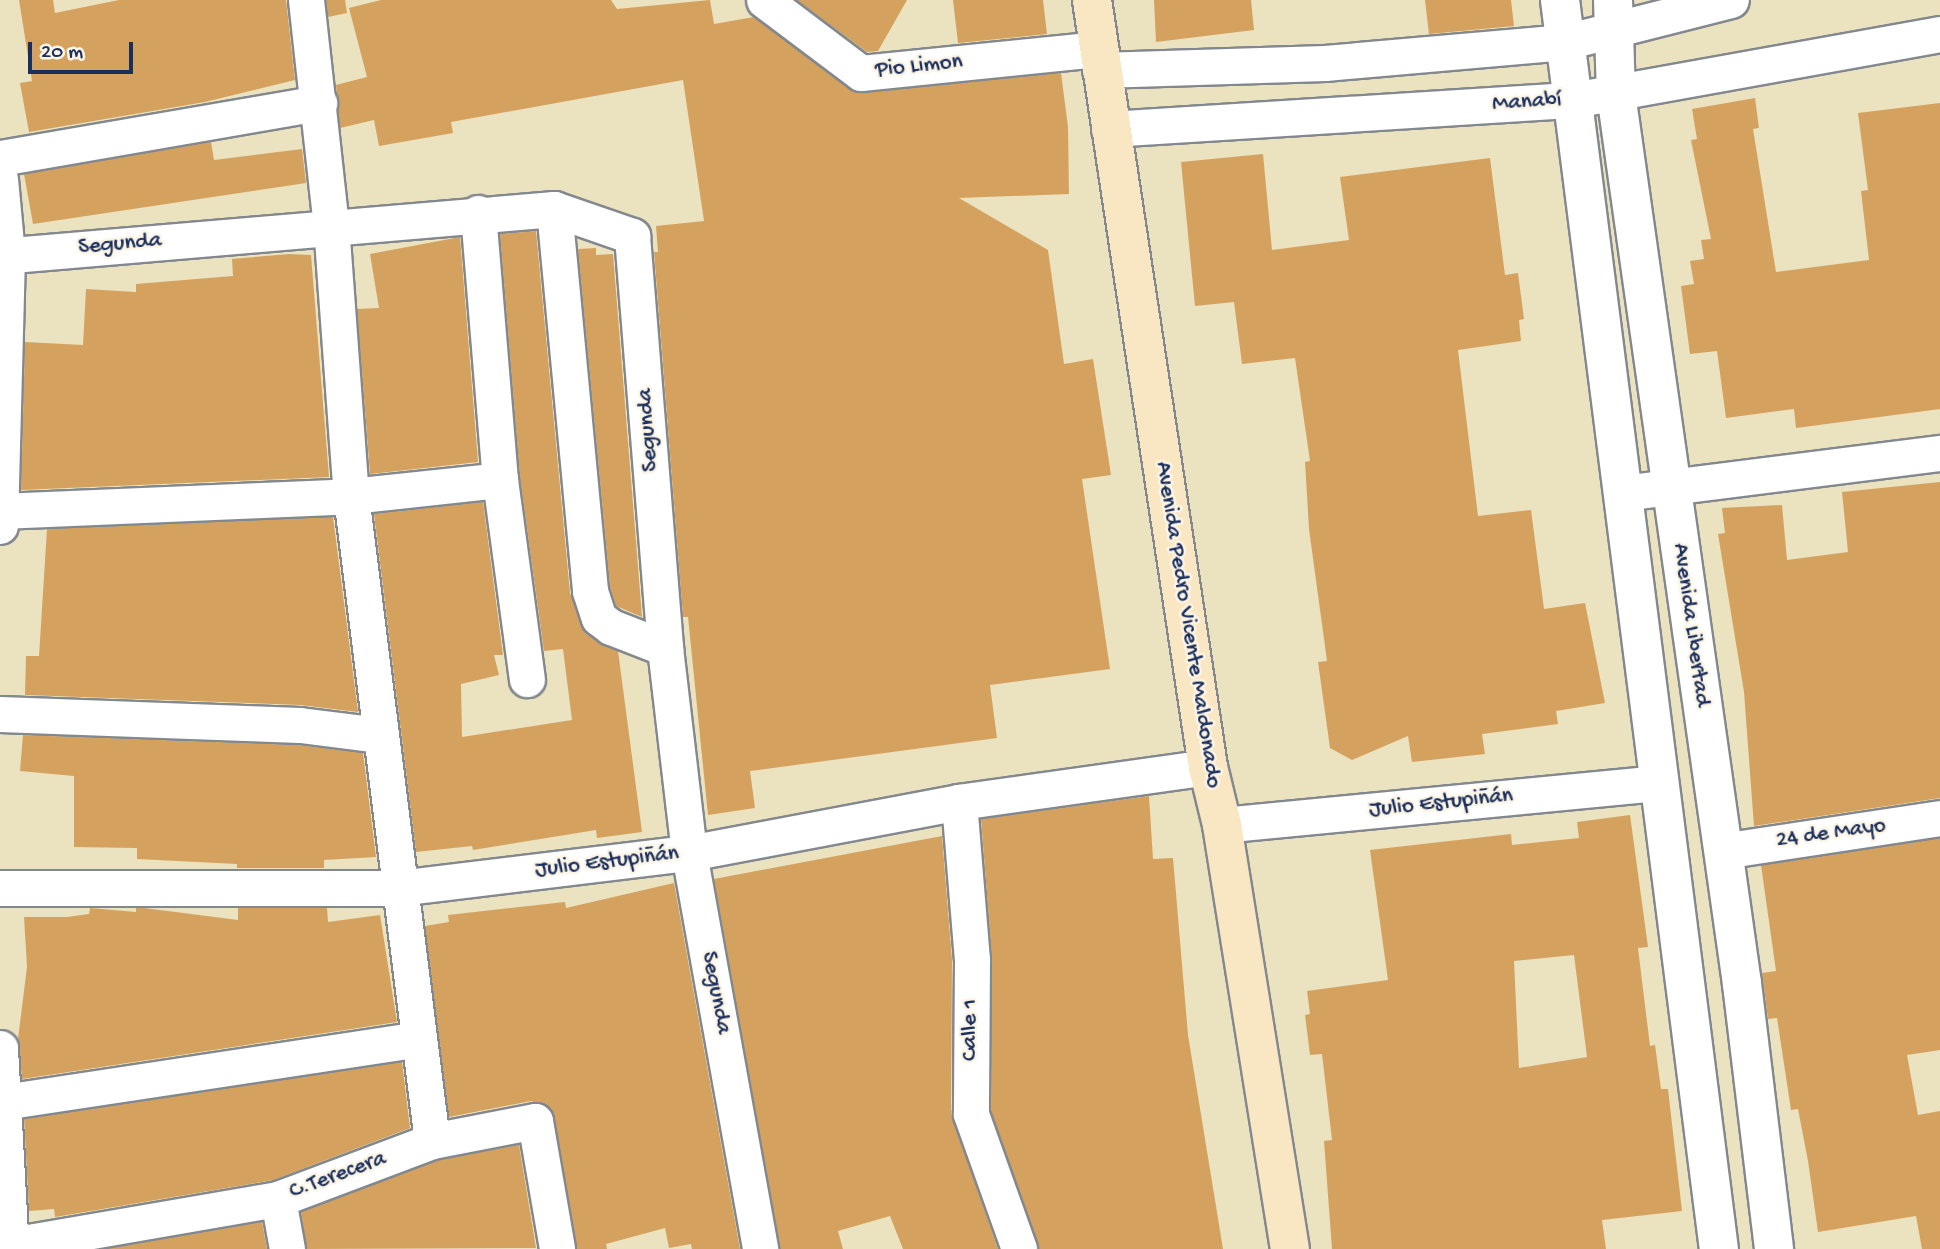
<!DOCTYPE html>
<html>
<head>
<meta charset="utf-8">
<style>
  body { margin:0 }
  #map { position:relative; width:1940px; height:1249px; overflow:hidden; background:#ebe2bf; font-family:"Gochi Hand",sans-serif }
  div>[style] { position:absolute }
  .building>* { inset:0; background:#d4a25e }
  .roads { filter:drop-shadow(2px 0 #83888e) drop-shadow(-2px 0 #83888e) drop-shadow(0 2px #83888e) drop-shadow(0 -2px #83888e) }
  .minor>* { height:35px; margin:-17.5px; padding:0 17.5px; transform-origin:17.5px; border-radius:17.5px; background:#fff }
  .tertiary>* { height:38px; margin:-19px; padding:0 19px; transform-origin:19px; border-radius:19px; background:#fff }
  .secondary>* { height:38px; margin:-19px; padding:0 19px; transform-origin:19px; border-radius:19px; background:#f9e7c3 }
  span { translate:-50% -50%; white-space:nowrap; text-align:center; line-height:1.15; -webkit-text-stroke:5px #fcf5e5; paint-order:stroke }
  .street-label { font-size:23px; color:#1b2f5e }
  .scale { position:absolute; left:28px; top:42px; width:105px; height:32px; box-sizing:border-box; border:4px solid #1b2f5e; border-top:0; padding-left:9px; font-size:21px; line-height:24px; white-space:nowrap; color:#1b2f5e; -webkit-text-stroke:5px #fcf5e5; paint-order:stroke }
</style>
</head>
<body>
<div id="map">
  <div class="building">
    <div style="clip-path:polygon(19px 0,53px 0,55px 13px,119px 0,286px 0,295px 80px,205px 102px,29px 132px,20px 83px,32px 81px)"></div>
    <div style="clip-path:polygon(326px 0,345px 0,347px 13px,328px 17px)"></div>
    <div style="clip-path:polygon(381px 0,611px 0,617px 9px,710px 0,714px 24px,754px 17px,849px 89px,862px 93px,1061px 73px,1068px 127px,1069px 194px,959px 198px,1048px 250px,1064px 364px,1093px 359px,1111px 475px,1082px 479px,1110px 669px,990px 685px,997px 738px,750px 771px,755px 808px,708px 815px,688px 617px,683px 617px,654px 252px,658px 252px,656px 226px,704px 221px,683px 80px,451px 122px,453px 133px,379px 146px,374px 120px,340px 128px,336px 85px,367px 77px,349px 8px)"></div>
    <div style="clip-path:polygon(797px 0,907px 0,878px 51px,867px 52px)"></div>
    <div style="clip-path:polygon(953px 0,1043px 0,1047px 34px,958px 43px)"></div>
    <div style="clip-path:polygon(1154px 0,1251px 0,1254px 30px,1156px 42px)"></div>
    <div style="clip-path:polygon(1425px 0,1511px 0,1514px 26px,1429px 34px)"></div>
    <div style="clip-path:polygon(1755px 98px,1759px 128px,1753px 129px,1776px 272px,1869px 260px,1861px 191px,1868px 190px,1858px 113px,1940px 103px,1940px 409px,1796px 428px,1794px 409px,1726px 418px,1717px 351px,1690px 354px,1681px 286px,1694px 284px,1690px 261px,1704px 259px,1701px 240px,1711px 239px,1691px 140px,1697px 139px,1692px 109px)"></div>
    <div style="clip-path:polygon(211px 142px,214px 160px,302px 149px,306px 183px,33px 224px,24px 174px)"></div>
    <div style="clip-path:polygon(1263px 154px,1272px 250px,1349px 240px,1340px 177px,1490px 158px,1505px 275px,1518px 273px,1524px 319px,1519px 320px,1521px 341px,1458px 350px,1478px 516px,1531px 510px,1544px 609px,1585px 603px,1605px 703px,1556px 711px,1558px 724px,1482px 734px,1485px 754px,1412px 762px,1408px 736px,1352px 760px,1330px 748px,1318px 662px,1327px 661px,1309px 529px,1305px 462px,1310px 461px,1295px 358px,1242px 364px,1234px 302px,1195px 306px,1181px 162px)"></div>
    <div style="clip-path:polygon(536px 231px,570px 593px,586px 634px,618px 651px,642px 832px,597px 838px,596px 830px,473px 850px,472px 846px,416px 852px,374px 514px,483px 502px,503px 655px,494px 655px,499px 675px,461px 684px,462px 737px,572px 720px,563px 649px,544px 651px,520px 478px,500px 234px)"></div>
    <div style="clip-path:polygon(460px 237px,478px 462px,370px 474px,357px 309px,379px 308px,370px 254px)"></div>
    <div style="clip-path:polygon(596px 248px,596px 255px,613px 254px,642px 617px,616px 606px,610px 587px,578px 249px)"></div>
    <div style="clip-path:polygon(289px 254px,311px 255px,329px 477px,21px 490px,25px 342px,83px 345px,86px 289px,136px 292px,136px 284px,233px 276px,232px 259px)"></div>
    <div style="clip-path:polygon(1940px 482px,1940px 798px,1754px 826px,1744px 692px,1718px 534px,1725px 533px,1722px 508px,1782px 505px,1787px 560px,1848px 552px,1842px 492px)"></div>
    <div style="clip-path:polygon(333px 517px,358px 712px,301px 705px,25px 695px,26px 656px,39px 656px,47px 529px)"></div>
    <div style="clip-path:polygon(23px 735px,298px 745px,363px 753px,376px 857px,324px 860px,324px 868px,237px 868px,237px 864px,137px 859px,137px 848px,74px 847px,74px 776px,20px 771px)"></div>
    <div style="clip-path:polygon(1149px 796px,1153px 859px,1173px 858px,1188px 1035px,1223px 1249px,1039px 1249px,991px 1111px,992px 959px,981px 819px)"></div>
    <div style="clip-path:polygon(evenodd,1630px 815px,1648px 947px,1638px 948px,1650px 1046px,1655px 1045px,1661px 1089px,1668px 1089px,1682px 1211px,1602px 1220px,1606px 1249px,1332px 1249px,1324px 1141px,1332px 1140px,1322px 1054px,1310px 1055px,1305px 1015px,1310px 1014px,1307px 991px,1388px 980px,1370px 850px,1511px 834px,1512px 845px,1579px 838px,1577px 822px,1630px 815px,1574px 955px,1587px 1057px,1519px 1068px,1514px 961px,1574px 955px)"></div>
    <div style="clip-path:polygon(942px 836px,952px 960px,951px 1114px,998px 1249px,903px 1249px,890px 1216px,838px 1231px,843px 1249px,780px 1249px,714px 879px)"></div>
    <div style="clip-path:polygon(1940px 838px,1940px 1050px,1907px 1055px,1918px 1115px,1940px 1111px,1940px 1249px,1922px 1249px,1916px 1216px,1818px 1232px,1808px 1161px,1798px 1109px,1791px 1110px,1777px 1018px,1768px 1019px,1762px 973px,1776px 971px,1761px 865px)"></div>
    <div style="clip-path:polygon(674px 883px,740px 1249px,692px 1249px,691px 1244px,669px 1248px,665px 1228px,606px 1244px,607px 1249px,577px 1249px,550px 1108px,531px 1101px,449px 1117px,425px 926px,449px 922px,448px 915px,565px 902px,566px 908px)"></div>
    <div style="clip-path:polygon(90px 908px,136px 912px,136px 908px,144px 908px,238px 920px,238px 908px,327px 908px,328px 922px,380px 915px,397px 1022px,22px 1079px,18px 1039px,27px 967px,24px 917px,67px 917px,89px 914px)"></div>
    <div style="clip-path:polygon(402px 1062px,410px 1128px,273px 1180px,55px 1217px,54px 1209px,29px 1211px,24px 1119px)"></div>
    <div style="clip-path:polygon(519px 1145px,536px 1248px,307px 1249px,301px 1212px,438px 1160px)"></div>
    <div style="clip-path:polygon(262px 1222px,267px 1249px,106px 1249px)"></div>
  </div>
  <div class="roads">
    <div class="minor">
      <div style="left:306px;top:0;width:226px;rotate:83.7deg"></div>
      <div style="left:331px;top:225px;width:272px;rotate:85.8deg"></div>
      <div style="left:351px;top:496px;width:650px;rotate:82.84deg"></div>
      <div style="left:764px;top:0;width:121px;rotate:37deg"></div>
      <div style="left:861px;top:73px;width:237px;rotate:-5.8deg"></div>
      <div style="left:1100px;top:70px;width:225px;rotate:-1.8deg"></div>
      <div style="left:1325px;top:63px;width:241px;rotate:-5deg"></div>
      <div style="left:1565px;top:42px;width:171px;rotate:-14.2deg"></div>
      <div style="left:1109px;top:129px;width:465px;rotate:-3.6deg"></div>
      <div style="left:1573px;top:100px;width:373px;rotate:-10.2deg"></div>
      <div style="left:0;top:158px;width:324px;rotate:-9.8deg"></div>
      <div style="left:0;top:179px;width:76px;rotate:84.7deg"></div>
      <div style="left:7px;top:255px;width:271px;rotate:91.5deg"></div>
      <div style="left:554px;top:209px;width:384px;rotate:84.6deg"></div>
      <div style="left:590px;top:591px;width:28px;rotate:72deg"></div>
      <div style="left:599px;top:618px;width:15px;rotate:37deg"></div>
      <div style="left:611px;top:627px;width:58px;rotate:21.3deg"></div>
      <div style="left:478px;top:213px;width:268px;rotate:85.3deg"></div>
      <div style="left:500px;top:480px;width:201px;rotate:82.3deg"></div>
      <div style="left:0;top:256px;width:556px;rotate:-4.85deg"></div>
      <div style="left:554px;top:209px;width:83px;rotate:19.1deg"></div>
      <div style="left:632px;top:236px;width:413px;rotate:85.4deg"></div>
      <div style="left:665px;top:648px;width:206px;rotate:83.3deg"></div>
      <div style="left:689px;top:853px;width:402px;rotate:79.8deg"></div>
      <div style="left:1623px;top:493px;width:320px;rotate:-7.2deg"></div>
      <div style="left:0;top:511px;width:351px;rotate:-2.4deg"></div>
      <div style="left:351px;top:496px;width:150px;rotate:-6.1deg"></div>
      <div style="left:0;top:714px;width:300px;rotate:2.1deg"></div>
      <div style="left:300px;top:725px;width:81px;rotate:7.1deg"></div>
      <div style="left:959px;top:802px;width:158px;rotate:85.3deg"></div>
      <div style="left:972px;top:959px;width:155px;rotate:90.4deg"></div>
      <div style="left:971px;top:1114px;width:143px;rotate:70.4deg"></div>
      <div style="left:1222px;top:825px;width:440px;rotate:-5.5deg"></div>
      <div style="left:1722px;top:851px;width:220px;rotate:-8.6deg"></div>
      <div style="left:0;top:888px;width:398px"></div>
      <div style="left:398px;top:888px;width:293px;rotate:-6.9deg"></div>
      <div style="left:689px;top:853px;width:275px;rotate:-10.7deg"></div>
      <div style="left:959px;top:802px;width:251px;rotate:-8deg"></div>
      <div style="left:0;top:1048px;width:201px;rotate:86.9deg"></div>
      <div style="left:3px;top:1102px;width:420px;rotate:-8.6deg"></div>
      <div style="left:278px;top:1199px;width:51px;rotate:79.8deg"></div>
      <div style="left:11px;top:1245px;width:271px;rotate:-9.8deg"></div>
      <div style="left:278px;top:1199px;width:165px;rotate:-20.6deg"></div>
      <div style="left:432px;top:1141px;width:105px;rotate:-11deg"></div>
      <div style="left:535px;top:1121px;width:130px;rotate:80.2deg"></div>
    </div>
    <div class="tertiary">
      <div style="left:1560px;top:0;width:1259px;rotate:82.75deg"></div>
      <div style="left:1613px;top:0;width:94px;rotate:88.2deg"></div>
      <div style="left:1616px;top:94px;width:899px;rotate:81.94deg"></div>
      <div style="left:1742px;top:984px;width:267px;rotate:83.1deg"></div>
    </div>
    <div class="secondary">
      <div style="left:1092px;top:0;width:776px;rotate:81.4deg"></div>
      <div style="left:1208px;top:767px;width:60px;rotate:76.4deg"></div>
      <div style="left:1222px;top:825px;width:429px;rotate:80.9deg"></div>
    </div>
  </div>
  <div class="street-label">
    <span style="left:919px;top:67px;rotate:-6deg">Pio Limon</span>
    <span style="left:1527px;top:103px;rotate:-4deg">Manabí</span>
    <span style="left:120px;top:245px;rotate:-5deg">Segunda</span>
    <span style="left:649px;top:430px;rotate:-94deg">Segunda</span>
    <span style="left:1187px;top:625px;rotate:81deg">Avenida Pedro Vicente Maldonado</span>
    <span style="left:1690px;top:625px;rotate:82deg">Avenida Libertad</span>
    <span style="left:1441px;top:804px;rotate:-6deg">Julio Estupiñán</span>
    <span style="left:1831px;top:834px;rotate:-8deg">24 de Mayo</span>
    <span style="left:607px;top:863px;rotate:-7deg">Julio Estupiñán</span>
    <span style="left:715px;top:993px;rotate:79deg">Segunda</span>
    <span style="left:971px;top:1030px;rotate:-90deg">Calle 1</span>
    <span style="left:338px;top:1176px;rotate:-20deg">C.Terecera</span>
  </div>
  <div class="scale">20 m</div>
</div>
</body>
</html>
